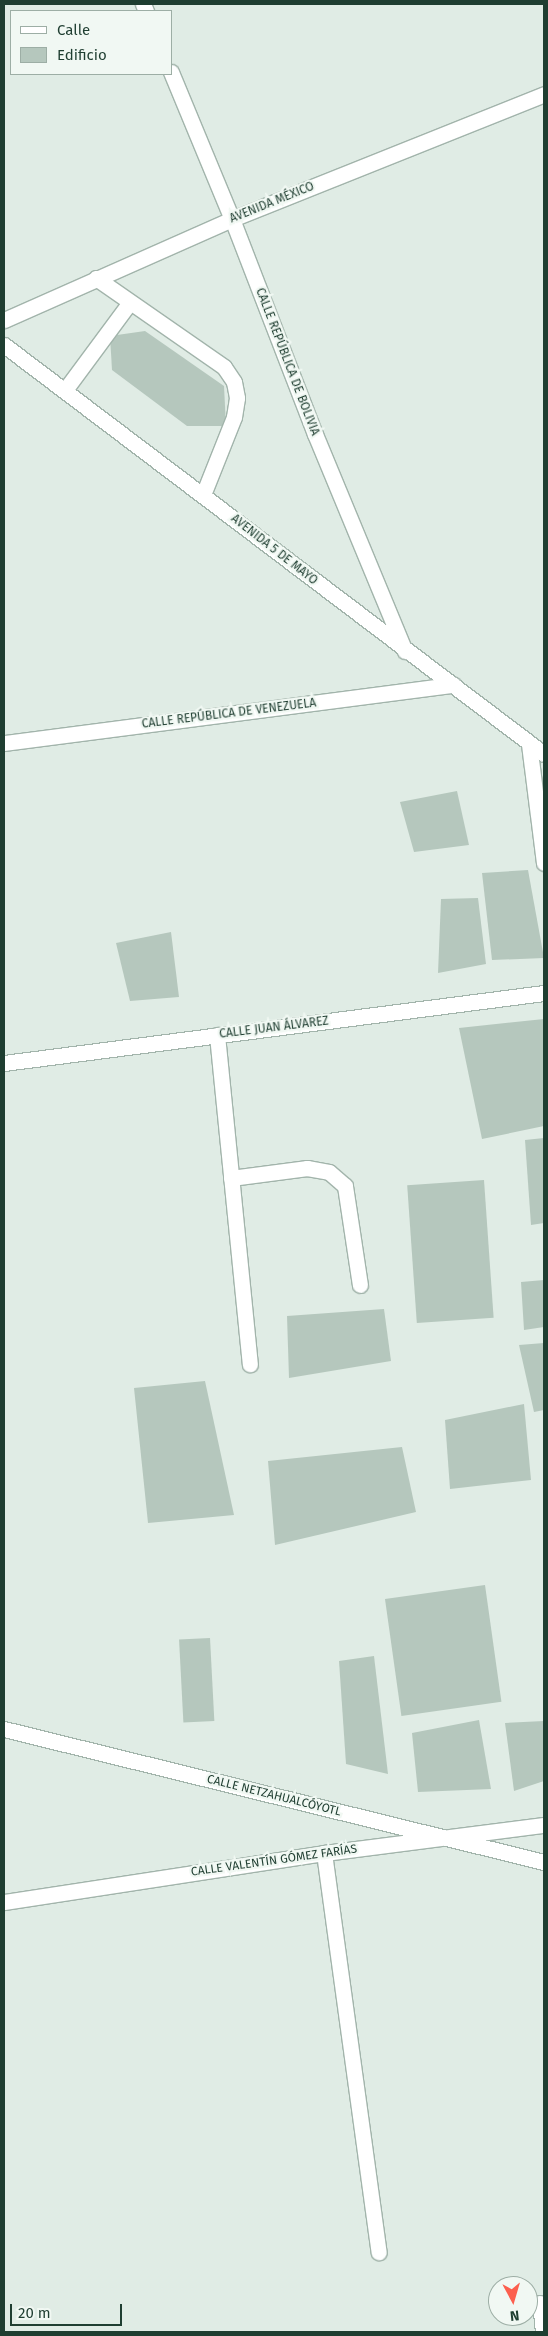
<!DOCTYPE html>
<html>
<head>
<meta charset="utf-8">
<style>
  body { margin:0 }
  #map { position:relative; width:548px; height:2336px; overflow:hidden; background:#e0ece5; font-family:"Fira Sans",sans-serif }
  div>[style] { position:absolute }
  .building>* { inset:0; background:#b5c7bd; transform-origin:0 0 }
  .roads { filter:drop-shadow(1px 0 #a2b4ab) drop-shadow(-1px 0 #a2b4ab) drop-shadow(0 1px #a2b4ab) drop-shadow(0 -1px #a2b4ab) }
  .lane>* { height:15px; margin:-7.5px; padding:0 7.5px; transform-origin:7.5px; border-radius:7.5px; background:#fff }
  .street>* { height:15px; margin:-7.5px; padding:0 7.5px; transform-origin:7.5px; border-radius:7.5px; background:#fff }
  .secondary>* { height:15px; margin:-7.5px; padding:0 7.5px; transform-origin:7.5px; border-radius:7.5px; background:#fff }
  span { translate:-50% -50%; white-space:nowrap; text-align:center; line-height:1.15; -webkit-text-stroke:4.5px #f1f8f3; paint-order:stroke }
  .street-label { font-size:12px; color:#1f3e31 }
  .frame { position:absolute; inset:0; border:5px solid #1f3e31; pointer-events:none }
  .legend { position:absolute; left:10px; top:10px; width:162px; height:65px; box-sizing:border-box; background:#f1f8f3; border:1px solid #9daea5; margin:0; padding:6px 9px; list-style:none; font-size:15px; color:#1f3e31 }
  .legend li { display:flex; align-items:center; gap:10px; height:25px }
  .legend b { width:25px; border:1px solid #9daea5 }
  .north { position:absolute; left:488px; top:2276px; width:50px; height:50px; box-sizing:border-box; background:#f1f8f3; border:1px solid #9daea5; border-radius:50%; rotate:174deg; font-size:14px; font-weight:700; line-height:20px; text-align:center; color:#1f3e31 }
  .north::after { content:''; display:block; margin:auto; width:18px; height:22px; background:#fc5f4e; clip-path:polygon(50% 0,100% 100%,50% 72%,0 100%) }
  .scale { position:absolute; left:10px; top:2304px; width:112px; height:22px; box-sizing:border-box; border:2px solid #1f3e31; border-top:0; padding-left:6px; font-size:15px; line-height:18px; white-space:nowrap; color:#1f3e31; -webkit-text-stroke:4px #f1f8f3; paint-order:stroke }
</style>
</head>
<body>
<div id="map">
  <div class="building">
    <div style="clip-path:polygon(145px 331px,224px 386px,226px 426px,187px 426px,112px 370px,110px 336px)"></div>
    <div style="clip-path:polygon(457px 791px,469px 845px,414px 852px,400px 802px)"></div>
    <div style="clip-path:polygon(528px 870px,544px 958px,492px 960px,482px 873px)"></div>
    <div style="clip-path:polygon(478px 898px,486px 964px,438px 973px,441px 899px)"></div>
    <div style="clip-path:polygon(171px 932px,179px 997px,130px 1001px,116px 943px)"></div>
    <div style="clip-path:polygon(544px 1019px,544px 1126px,482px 1139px,459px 1028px)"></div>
    <div style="clip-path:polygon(544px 1138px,544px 1223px,531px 1225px,525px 1140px)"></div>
    <div style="left:484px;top:1180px;width:138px;height:77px;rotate:86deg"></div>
    <div style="clip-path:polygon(544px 1280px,544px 1327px,524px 1330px,521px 1282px)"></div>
    <div style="clip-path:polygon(384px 1309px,391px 1361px,289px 1378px,287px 1316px)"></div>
    <div style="clip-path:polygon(544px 1343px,544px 1410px,534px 1412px,519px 1345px)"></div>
    <div style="clip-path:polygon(205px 1381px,234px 1515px,148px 1523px,134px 1388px)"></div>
    <div style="clip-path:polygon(524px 1404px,531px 1480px,450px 1489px,445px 1420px)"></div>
    <div style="clip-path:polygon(402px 1447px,416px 1512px,275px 1545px,268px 1461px)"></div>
    <div style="left:485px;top:1585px;width:118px;height:101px;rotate:82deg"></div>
    <div style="left:210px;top:1638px;width:83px;height:31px;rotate:87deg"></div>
    <div style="clip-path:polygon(374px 1656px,388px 1774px,346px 1764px,339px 1661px)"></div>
    <div style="clip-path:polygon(479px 1720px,491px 1789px,418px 1792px,412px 1733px)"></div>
    <div style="clip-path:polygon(544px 1721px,544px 1781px,514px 1791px,505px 1723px)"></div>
  </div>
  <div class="roads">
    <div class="lane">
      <div style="left:96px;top:278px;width:156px;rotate:34.8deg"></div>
      <div style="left:224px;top:367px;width:18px;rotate:56deg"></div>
      <div style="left:234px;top:382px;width:16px;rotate:79deg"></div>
      <div style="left:237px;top:398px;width:19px;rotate:99deg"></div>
      <div style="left:234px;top:417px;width:84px;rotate:111.7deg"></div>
      <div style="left:65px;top:390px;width:109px;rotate:-53.5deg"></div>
      <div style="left:217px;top:1035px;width:331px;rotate:84.3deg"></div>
      <div style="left:231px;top:1178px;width:77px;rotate:-7.5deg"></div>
      <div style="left:307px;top:1168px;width:22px;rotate:10deg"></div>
      <div style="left:329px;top:1172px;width:21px;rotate:41deg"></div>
      <div style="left:345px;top:1186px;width:100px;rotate:81.4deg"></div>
    </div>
    <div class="street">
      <div style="left:143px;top:4px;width:8px;rotate:67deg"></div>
      <div style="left:171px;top:72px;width:159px;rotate:67.5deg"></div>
      <div style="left:232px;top:219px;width:230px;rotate:68.9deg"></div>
      <div style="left:315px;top:434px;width:235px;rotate:67.5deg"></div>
      <div style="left:4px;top:320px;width:249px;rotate:-23.9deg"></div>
      <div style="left:232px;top:219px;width:336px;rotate:-21.8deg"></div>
      <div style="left:4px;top:743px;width:453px;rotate:-7.4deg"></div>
      <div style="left:529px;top:744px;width:120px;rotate:82.8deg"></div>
      <div style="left:4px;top:1063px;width:545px;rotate:-7.39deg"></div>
      <div style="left:4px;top:1729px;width:556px;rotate:13.84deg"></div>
      <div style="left:324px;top:1853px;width:403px;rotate:82.2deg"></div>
      <div style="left:540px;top:2303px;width:29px;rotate:84deg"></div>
    </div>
    <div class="secondary">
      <div style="left:4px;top:345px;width:677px;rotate:37.14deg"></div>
      <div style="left:4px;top:1902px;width:324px;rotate:-8.7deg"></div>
      <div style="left:324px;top:1853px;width:222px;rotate:-7.3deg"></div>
    </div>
  </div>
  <div class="street-label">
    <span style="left:272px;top:203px;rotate:-22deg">AVENIDA MÉXICO</span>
    <span style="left:287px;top:362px;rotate:69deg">CALLE REPÚBLICA DE BOLIVIA</span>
    <span style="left:274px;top:550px;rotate:38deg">AVENIDA 5 DE MAYO</span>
    <span style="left:229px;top:714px;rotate:-7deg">CALLE REPÚBLICA DE VENEZUELA</span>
    <span style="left:274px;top:1028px;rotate:-7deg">CALLE JUAN ÁLVAREZ</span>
    <span style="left:274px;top:1796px;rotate:14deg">CALLE NETZAHUALCÓYOTL</span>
    <span style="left:274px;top:1861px;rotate:-8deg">CALLE VALENTÍN GÓMEZ FARÍAS</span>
  </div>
  <div class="frame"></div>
  <ul class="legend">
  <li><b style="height:6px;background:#fff"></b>Calle</li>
  <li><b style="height:14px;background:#b5c7bd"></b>Edificio</li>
  </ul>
  <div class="north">N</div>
  <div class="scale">20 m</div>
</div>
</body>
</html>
